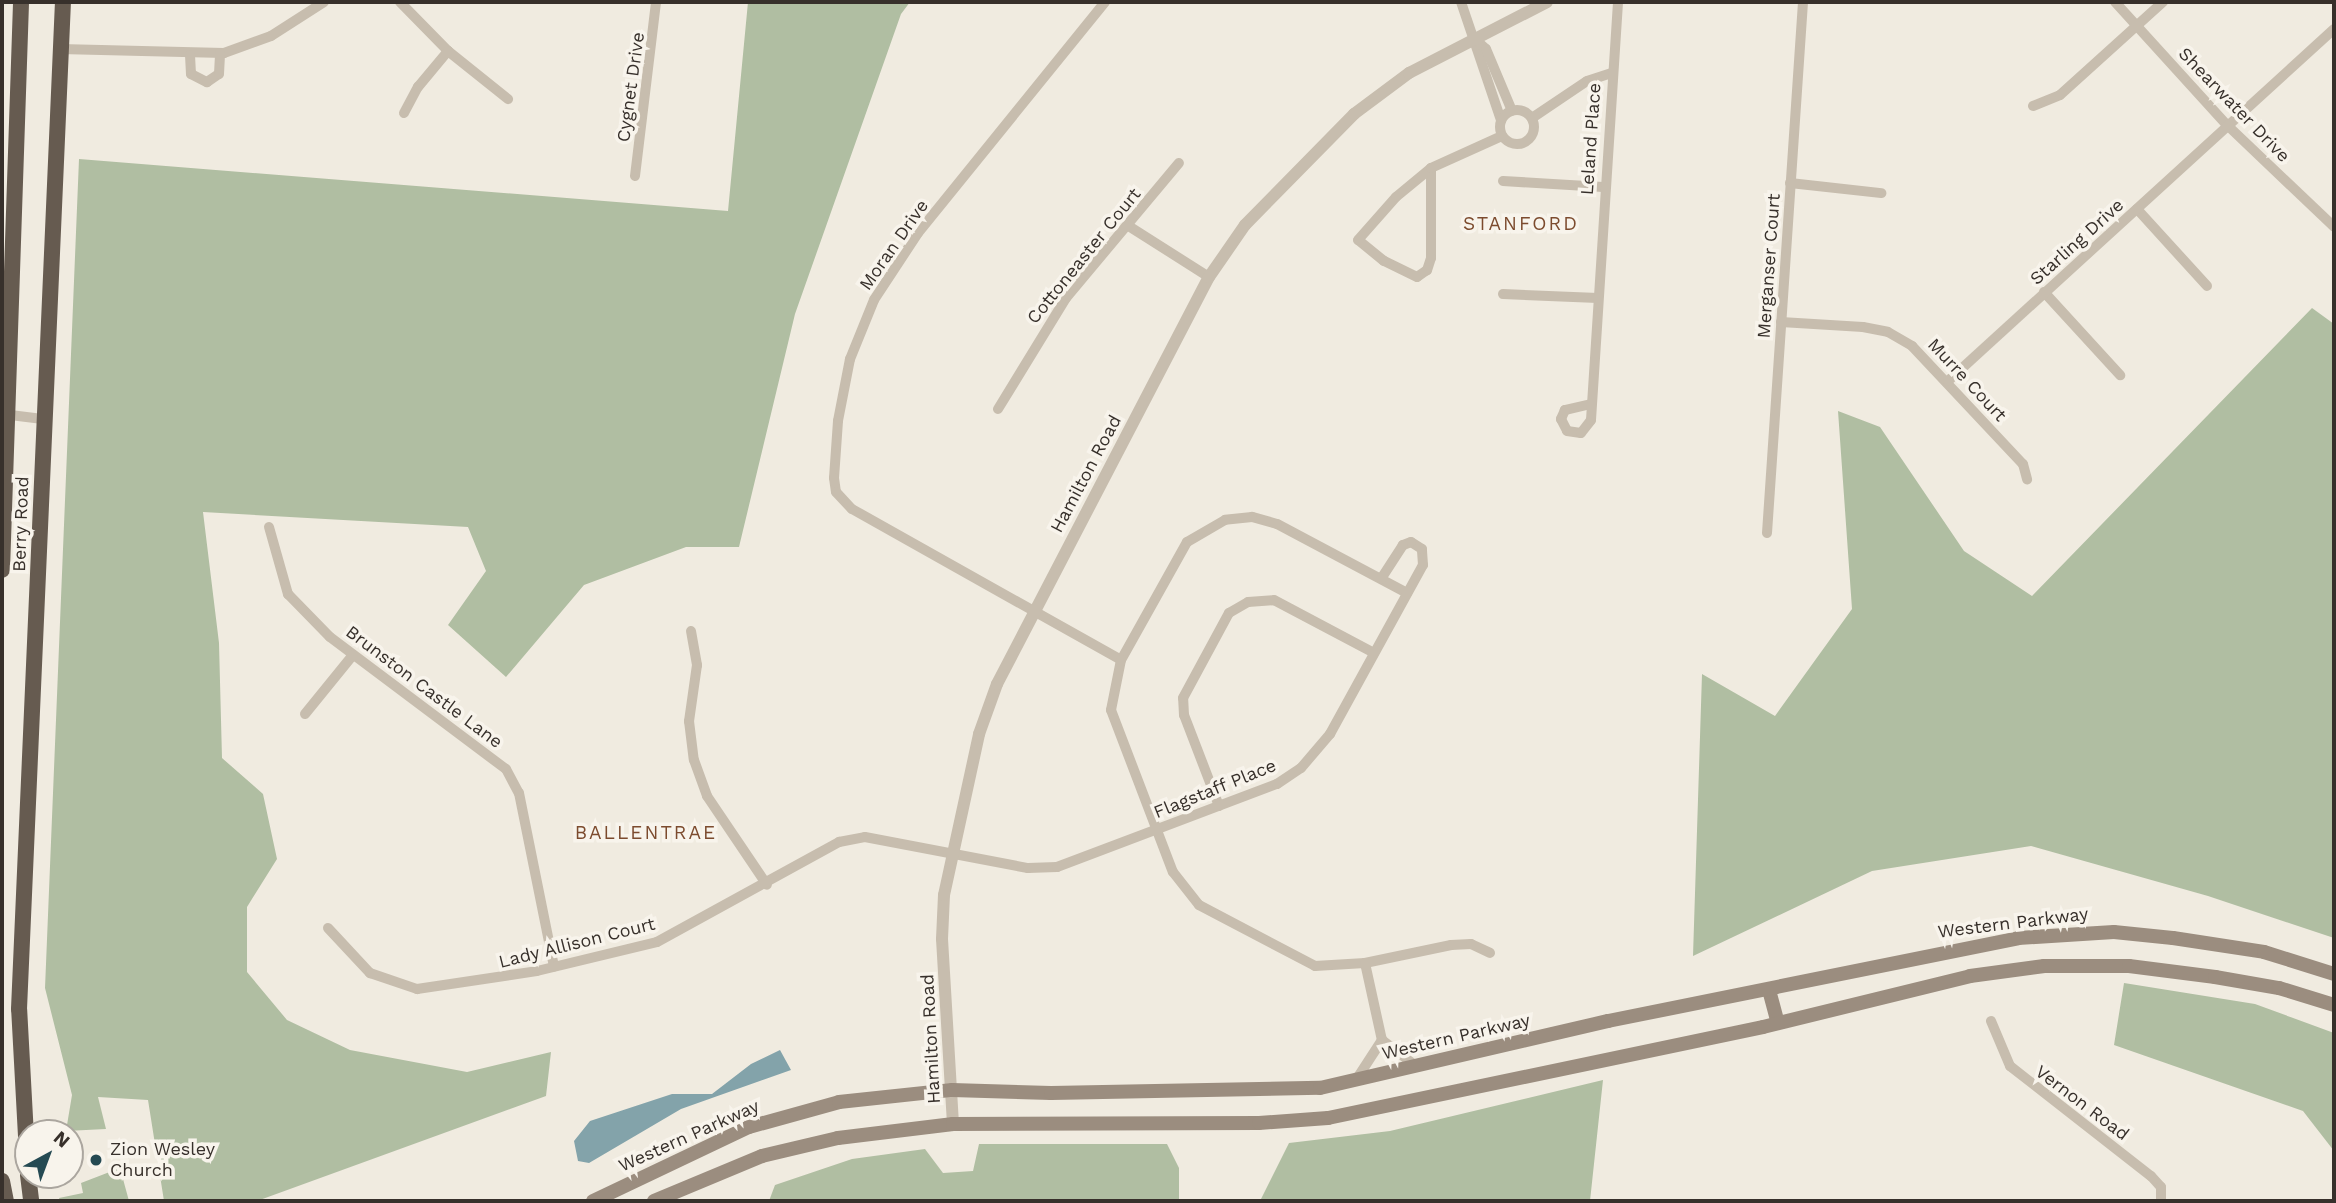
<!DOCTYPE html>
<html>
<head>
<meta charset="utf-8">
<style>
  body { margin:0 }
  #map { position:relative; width:2336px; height:1203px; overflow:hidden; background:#f0ebe0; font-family:"Work Sans",sans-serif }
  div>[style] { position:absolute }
  .green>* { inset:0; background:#b0bea2 }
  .water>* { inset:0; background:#83a3aa }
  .minor>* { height:10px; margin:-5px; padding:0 5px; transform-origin:5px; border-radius:5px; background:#c7bdae }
  .minor>.ring { margin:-5px; padding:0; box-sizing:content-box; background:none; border:10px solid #c7bdae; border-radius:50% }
  .tertiary>* { height:12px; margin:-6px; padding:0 6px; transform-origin:6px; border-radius:6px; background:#c7bdae }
  .secondary>* { height:14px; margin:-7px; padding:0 7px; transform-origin:7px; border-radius:7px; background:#9b8d7f }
  .trunk>* { height:16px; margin:-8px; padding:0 8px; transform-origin:8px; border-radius:8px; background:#665b50 }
  .dots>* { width:19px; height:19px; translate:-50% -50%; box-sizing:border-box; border:4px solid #f8f4ec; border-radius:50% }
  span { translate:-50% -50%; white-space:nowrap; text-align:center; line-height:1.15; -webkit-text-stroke:7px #f8f4ec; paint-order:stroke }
  .street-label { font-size:18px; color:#37302b }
  .poi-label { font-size:18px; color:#37302b }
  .left { translate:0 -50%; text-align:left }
  .neighbourhood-label { font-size:19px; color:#7c4b2e; letter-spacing:2px }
  .frame { position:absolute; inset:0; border:4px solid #37302b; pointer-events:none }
  .north { position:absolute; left:14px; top:1119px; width:70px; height:70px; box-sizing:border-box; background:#f8f4ec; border:2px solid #aba69f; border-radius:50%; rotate:41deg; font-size:19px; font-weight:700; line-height:28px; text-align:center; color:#37302b }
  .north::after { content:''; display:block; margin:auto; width:24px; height:32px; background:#254a53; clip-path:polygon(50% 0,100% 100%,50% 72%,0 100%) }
</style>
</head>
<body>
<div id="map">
  <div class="green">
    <div style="clip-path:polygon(748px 2px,910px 2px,901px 14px,795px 314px,739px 547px,686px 547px,584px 585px,506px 677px,448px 625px,486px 571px,468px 527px,203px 512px,219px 643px,222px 758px,263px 794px,277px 859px,247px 907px,247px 972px,287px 1020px,350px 1050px,467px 1072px,551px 1052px,546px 1096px,257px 1201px,164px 1201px,148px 1100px,98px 1097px,106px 1129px,66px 1131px,72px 1095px,45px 988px,79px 159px,728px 211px)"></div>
    <div style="clip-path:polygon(2312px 308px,2334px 324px,2334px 938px,2208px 896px,2031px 846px,1872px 871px,1693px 956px,1702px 674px,1775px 716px,1852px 609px,1838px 411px,1880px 427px,1964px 551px,2032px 596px)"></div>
    <div style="clip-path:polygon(2124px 983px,2255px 1004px,2334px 1033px,2334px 1151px,2303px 1111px,2114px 1045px)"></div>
    <div style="clip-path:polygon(1603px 1080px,1590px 1201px,1260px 1201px,1289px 1143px,1390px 1131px)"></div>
    <div style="clip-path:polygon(979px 1144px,1167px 1144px,1179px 1168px,1179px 1201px,769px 1201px,775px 1185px,852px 1159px,925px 1149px,943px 1173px,973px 1171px)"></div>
    <div style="clip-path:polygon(120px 1168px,129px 1201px,60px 1201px,59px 1198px,83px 1193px,81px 1183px)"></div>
  </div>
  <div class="water">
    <div style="clip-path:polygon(780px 1050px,791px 1070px,681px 1109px,589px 1163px,578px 1161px,574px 1141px,590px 1121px,672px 1094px,712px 1094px,751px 1064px)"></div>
  </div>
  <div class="minor">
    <div style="left:400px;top:2px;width:69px;rotate:45.6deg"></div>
    <div style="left:448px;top:51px;width:77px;rotate:38.7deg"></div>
    <div style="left:1105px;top:2px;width:297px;rotate:129deg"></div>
    <div style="left:918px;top:233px;width:80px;rotate:123.3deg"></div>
    <div style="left:874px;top:300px;width:64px;rotate:112.1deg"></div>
    <div style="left:850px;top:359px;width:63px;rotate:101deg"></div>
    <div style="left:838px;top:421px;width:57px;rotate:94deg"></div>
    <div style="left:834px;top:478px;width:14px;rotate:82deg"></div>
    <div style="left:836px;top:492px;width:23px;rotate:47deg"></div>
    <div style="left:852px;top:509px;width:308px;rotate:29.3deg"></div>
    <div style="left:1461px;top:2px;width:125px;rotate:71.3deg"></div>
    <div style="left:2115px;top:2px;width:165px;rotate:47.7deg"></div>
    <div style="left:2226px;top:124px;width:149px;rotate:43.6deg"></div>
    <div style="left:1476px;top:40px;width:13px;rotate:42deg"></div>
    <div style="left:1486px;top:49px;width:67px;rotate:67.2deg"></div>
    <div style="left:60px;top:49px;width:164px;rotate:1.4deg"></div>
    <div style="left:224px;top:53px;width:50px;rotate:-19.9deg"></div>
    <div style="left:271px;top:36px;width:63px;rotate:-32.7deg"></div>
    <div style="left:190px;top:55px;width:19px;rotate:87deg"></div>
    <div style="left:191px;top:74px;width:18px;rotate:27deg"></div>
    <div style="left:207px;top:82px;width:14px;rotate:-34deg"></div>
    <div style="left:219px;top:74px;width:21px;rotate:-87deg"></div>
    <div style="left:2033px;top:106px;width:29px;rotate:-22deg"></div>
    <div style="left:2060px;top:95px;width:139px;rotate:-42.1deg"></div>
    <div class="ring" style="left:1500px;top:110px;width:24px;height:24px"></div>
    <div style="left:404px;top:113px;width:30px;rotate:-62deg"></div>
    <div style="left:418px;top:87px;width:47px;rotate:-50.2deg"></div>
    <div style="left:1532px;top:118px;width:66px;rotate:-33.9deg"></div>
    <div style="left:1587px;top:81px;width:25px;rotate:-18deg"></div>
    <div style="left:1431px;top:168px;width:90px;rotate:90deg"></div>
    <div style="left:1431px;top:258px;width:13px;rotate:108deg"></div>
    <div style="left:1427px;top:270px;width:12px;rotate:145deg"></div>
    <div style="left:1417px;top:277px;width:37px;rotate:-154deg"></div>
    <div style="left:1384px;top:261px;width:33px;rotate:-141deg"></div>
    <div style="left:1358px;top:240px;width:57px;rotate:-48.5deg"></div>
    <div style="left:1396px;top:197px;width:45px;rotate:-39.6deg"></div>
    <div style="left:1431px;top:168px;width:78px;rotate:-24.3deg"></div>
    <div style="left:635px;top:176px;width:175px;rotate:-83.1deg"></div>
    <div style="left:1503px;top:181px;width:100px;rotate:3.4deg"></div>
    <div style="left:1790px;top:183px;width:92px;rotate:6.3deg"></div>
    <div style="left:2137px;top:209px;width:104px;rotate:47.7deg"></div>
    <div style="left:1127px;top:225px;width:97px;rotate:32.4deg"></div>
    <div style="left:2044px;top:292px;width:113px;rotate:47.5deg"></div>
    <div style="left:1503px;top:294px;width:95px;rotate:2.4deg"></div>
    <div style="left:1781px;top:322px;width:82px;rotate:3.5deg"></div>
    <div style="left:1863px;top:327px;width:25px;rotate:11deg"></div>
    <div style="left:1888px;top:332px;width:28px;rotate:30deg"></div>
    <div style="left:1912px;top:346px;width:162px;rotate:46.8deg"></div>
    <div style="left:2023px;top:464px;width:16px;rotate:75deg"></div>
    <div style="left:1948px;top:381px;width:522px;rotate:-42.36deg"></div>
    <div style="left:1591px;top:404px;width:27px;rotate:167deg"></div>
    <div style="left:1565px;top:410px;width:10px;rotate:114deg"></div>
    <div style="left:1561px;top:419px;width:13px;rotate:63deg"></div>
    <div style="left:1567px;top:431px;width:14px;rotate:8deg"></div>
    <div style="left:1581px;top:433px;width:16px;rotate:-52deg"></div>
    <div style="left:1591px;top:420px;width:419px;rotate:-86.3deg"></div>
    <div style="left:998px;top:409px;width:130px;rotate:-58.5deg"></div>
    <div style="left:1066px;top:298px;width:176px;rotate:-50.1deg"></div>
    <div style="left:2px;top:414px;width:41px;rotate:7deg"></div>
    <div style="left:269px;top:527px;width:70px;rotate:74.2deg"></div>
    <div style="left:288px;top:594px;width:60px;rotate:45.7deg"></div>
    <div style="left:330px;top:637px;width:220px;rotate:36.9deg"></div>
    <div style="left:506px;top:769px;width:27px;rotate:62deg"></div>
    <div style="left:519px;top:793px;width:177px;rotate:78.6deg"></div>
    <div style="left:1767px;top:533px;width:532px;rotate:-86.12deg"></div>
    <div style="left:1407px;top:593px;width:147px;rotate:-152deg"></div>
    <div style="left:1277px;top:524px;width:26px;rotate:-164deg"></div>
    <div style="left:1252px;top:517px;width:27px;rotate:174deg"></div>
    <div style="left:1225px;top:520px;width:44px;rotate:149.9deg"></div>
    <div style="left:1187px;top:542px;width:135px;rotate:119.2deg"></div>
    <div style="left:1121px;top:660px;width:51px;rotate:101.3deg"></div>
    <div style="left:1111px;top:710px;width:173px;rotate:69.1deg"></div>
    <div style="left:1173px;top:872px;width:42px;rotate:51.8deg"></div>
    <div style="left:1199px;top:905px;width:131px;rotate:27.7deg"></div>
    <div style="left:1315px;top:966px;width:50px;rotate:-3.4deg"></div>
    <div style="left:1365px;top:963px;width:88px;rotate:-11.8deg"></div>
    <div style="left:1451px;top:945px;width:20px;rotate:-3deg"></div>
    <div style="left:1471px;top:944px;width:21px;rotate:25deg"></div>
    <div style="left:691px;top:631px;width:35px;rotate:80deg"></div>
    <div style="left:697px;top:665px;width:57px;rotate:98.1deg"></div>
    <div style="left:689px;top:721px;width:39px;rotate:83deg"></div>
    <div style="left:694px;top:760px;width:38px;rotate:70deg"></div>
    <div style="left:707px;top:796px;width:107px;rotate:56deg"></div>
    <div style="left:305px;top:714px;width:76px;rotate:-50.9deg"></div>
    <div style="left:1219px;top:806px;width:97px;rotate:-111deg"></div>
    <div style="left:1184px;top:715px;width:17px;rotate:-93deg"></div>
    <div style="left:1183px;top:698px;width:97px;rotate:-61.6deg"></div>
    <div style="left:1229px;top:613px;width:22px;rotate:-30deg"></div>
    <div style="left:1248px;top:602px;width:26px;rotate:-4deg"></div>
    <div style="left:1274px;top:600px;width:113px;rotate:27.9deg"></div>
    <div style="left:328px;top:928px;width:62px;rotate:47deg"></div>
    <div style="left:370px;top:973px;width:50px;rotate:18.8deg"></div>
    <div style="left:417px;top:989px;width:121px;rotate:-8.5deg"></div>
    <div style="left:537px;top:971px;width:123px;rotate:-13.6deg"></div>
    <div style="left:657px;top:942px;width:208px;rotate:-28.8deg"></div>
    <div style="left:839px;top:842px;width:26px;rotate:-11deg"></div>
    <div style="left:865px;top:837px;width:166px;rotate:10.8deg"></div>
    <div style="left:1028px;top:868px;width:29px;rotate:-2deg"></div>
    <div style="left:1057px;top:867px;width:235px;rotate:-20.7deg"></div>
    <div style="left:1277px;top:784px;width:29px;rotate:-34deg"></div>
    <div style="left:1301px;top:768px;width:45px;rotate:-49.5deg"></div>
    <div style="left:1330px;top:734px;width:193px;rotate:-61.2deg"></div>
    <div style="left:1423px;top:565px;width:16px;rotate:-94deg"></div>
    <div style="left:1422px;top:549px;width:13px;rotate:-148deg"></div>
    <div style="left:1411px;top:542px;width:9px;rotate:159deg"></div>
    <div style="left:1403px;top:545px;width:40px;rotate:122.9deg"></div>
    <div style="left:1365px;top:963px;width:79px;rotate:77.6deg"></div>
    <div style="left:1382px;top:1040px;width:43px;rotate:37.4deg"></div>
    <div style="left:1991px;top:1021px;width:49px;rotate:67.1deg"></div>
    <div style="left:2010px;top:1066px;width:179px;rotate:38deg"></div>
    <div style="left:2151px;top:1176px;width:15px;rotate:48deg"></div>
    <div style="left:2161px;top:1187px;width:14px;rotate:90deg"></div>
    <div style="left:1356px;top:1080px;width:48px;rotate:-57deg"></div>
  </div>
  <div class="tertiary">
    <div style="left:953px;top:1124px;width:185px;rotate:-93.4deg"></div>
    <div style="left:942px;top:939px;width:44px;rotate:-87.4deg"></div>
    <div style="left:944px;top:895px;width:165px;rotate:-77.7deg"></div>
    <div style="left:979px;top:734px;width:53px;rotate:-70.2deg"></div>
    <div style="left:997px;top:684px;width:459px;rotate:-62.5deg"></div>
    <div style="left:1209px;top:277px;width:63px;rotate:-55.3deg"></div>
    <div style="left:1245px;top:225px;width:156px;rotate:-45.5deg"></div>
    <div style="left:1354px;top:114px;width:69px;rotate:-36.7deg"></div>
    <div style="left:1409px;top:73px;width:155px;rotate:-27.2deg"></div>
  </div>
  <div class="secondary">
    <div style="left:1769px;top:990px;width:34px;rotate:75deg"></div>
    <div style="left:593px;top:1201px;width:173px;rotate:-25.4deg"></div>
    <div style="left:749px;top:1127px;width:93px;rotate:-15.5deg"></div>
    <div style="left:839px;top:1102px;width:114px;rotate:-6.1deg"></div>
    <div style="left:952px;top:1090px;width:99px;rotate:1.7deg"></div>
    <div style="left:1051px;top:1093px;width:269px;rotate:-1.1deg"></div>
    <div style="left:1320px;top:1088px;width:296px;rotate:-13.1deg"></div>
    <div style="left:1608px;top:1021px;width:418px;rotate:-11.4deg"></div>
    <div style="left:2018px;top:938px;width:96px;rotate:-3.6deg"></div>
    <div style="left:2114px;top:932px;width:59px;rotate:5.8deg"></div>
    <div style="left:2173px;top:938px;width:92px;rotate:8.7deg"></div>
    <div style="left:2264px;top:952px;width:73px;rotate:17.4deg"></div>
    <div style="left:654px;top:1201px;width:117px;rotate:-22.6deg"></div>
    <div style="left:762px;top:1156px;width:78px;rotate:-13.3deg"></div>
    <div style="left:838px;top:1138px;width:116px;rotate:-6.9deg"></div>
    <div style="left:953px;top:1124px;width:306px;rotate:-0.2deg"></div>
    <div style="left:1259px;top:1123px;width:69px;rotate:-4.1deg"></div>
    <div style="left:1328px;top:1118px;width:444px;rotate:-11.8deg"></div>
    <div style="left:1763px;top:1027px;width:213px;rotate:-13.8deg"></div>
    <div style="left:1970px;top:976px;width:75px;rotate:-7.7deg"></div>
    <div style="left:2044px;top:966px;width:85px"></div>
    <div style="left:2129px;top:966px;width:87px;rotate:7.3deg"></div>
    <div style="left:2215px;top:977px;width:65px;rotate:9.8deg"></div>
    <div style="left:2279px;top:988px;width:58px;rotate:17.2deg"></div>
  </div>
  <div class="trunk">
    <div style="left:2px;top:570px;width:568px;rotate:-88.08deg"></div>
    <div style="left:28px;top:1173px;width:164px;rotate:-93.1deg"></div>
    <div style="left:19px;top:1009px;width:1008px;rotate:-87.5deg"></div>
    <div style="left:28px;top:1175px;width:26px;rotate:83deg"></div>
    <div style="left:2px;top:1181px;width:20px;rotate:79deg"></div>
  </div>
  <div class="dots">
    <div style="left:96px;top:1160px;background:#254a53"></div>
  </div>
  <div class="street-label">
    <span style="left:631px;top:87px;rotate:-82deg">Cygnet Drive</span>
    <span style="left:2234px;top:105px;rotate:46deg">Shearwater Drive</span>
    <span style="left:1591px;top:139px;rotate:-86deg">Leland Place</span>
    <span style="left:2077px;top:242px;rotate:-42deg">Starling Drive</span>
    <span style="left:894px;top:245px;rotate:-55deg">Moran Drive</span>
    <span style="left:1084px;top:256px;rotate:-51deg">Cottoneaster Court</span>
    <span style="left:1769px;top:266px;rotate:-86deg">Merganser Court</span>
    <span style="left:1967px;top:380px;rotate:47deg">Murre Court</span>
    <span style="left:1086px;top:474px;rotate:-62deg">Hamilton Road</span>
    <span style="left:21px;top:524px;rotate:-88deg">Berry Road</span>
    <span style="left:424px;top:687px;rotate:37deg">Brunston Castle Lane</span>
    <span style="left:1215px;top:789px;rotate:-22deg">Flagstaff Place</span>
    <span style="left:2013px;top:923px;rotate:-7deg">Western Parkway</span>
    <span style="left:577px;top:943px;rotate:-14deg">Lady Allison Court</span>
    <span style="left:1456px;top:1037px;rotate:-13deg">Western Parkway</span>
    <span style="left:931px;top:1039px;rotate:-93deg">Hamilton Road</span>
    <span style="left:2082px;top:1103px;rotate:37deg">Vernon Road</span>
    <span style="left:689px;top:1136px;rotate:-24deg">Western Parkway</span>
  </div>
  <div class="poi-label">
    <span class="left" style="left:110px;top:1160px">Zion Wesley<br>Church</span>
  </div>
  <div class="neighbourhood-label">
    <span style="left:1521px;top:224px">STANFORD</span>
    <span style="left:646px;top:833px">BALLENTRAE</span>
  </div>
  <div class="frame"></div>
  <div class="north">N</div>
</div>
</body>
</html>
